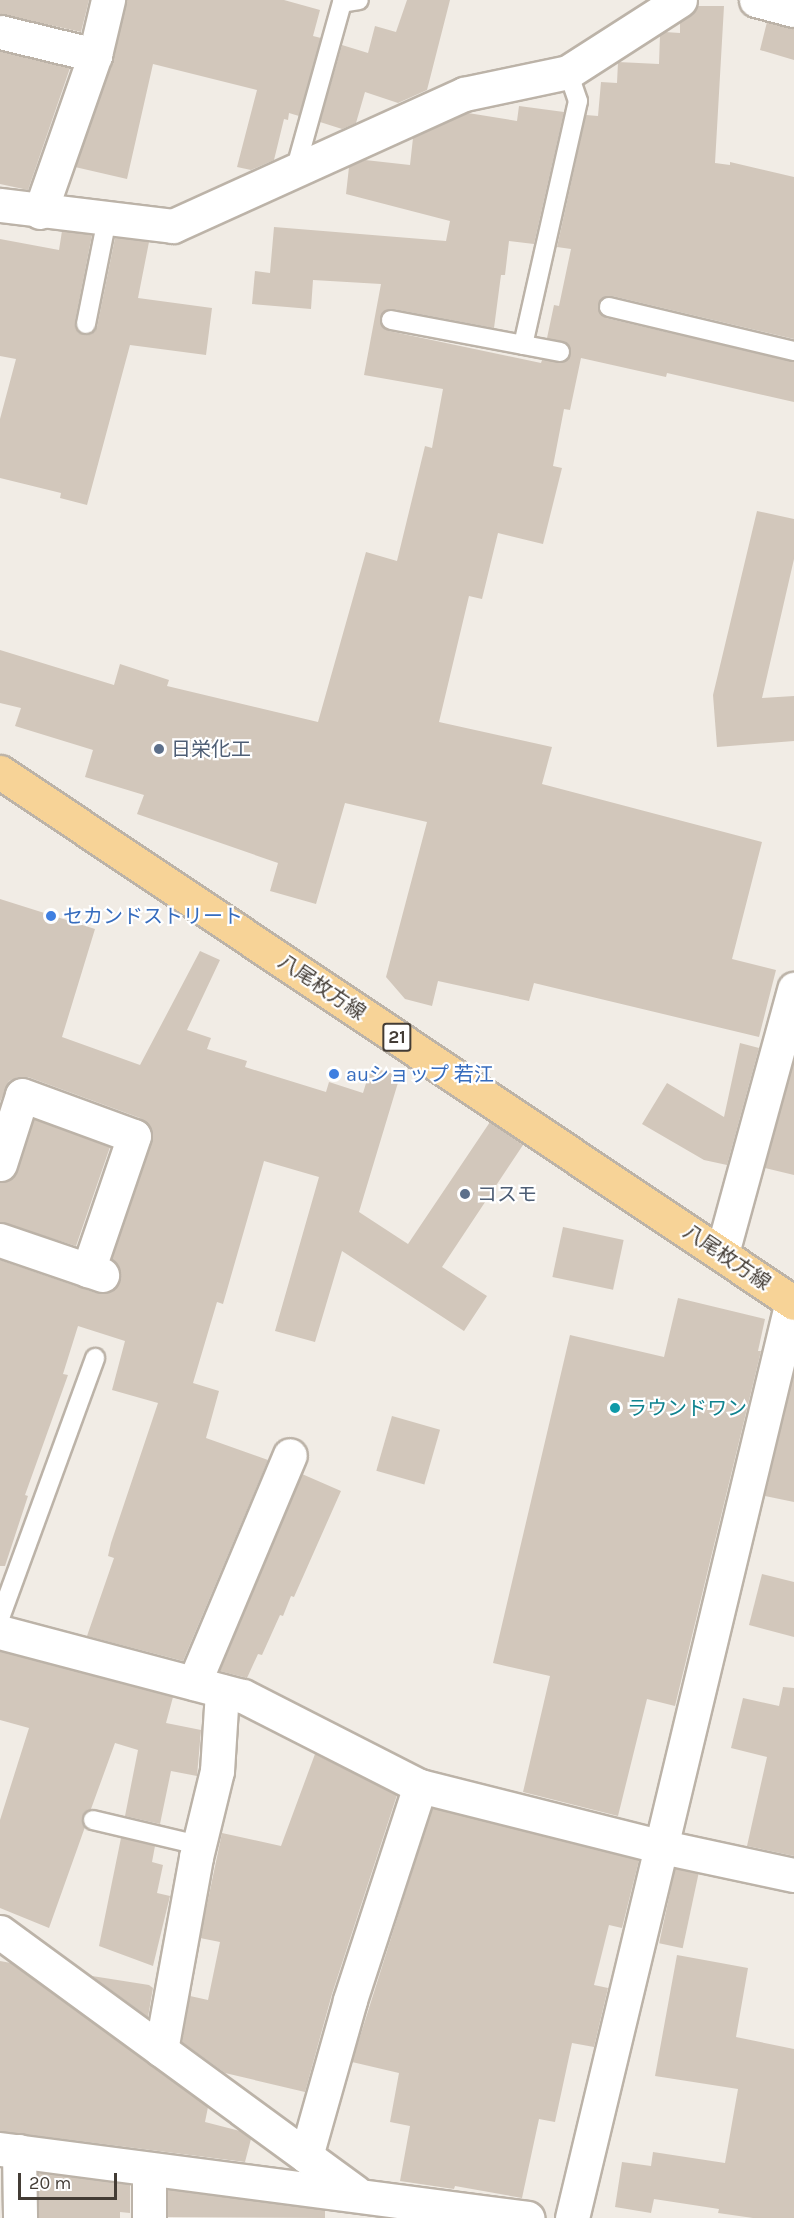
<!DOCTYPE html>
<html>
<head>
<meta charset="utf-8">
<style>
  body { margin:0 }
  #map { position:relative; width:794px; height:2218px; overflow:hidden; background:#f1ece5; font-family:Karla,"Noto Sans JP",sans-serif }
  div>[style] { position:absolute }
  .building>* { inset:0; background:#d2c7bb; transform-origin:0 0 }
  .roads { filter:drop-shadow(2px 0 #bcb3a8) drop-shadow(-2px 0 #bcb3a8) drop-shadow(0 2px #bcb3a8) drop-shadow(0 -2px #bcb3a8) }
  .lane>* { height:18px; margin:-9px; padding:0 9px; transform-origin:9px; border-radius:9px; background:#fff }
  .street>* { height:33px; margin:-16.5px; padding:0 16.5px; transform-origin:16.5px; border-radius:16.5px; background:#fff }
  .primary>* { height:33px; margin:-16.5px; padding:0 16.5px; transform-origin:16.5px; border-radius:16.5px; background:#f7d397 }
  .dots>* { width:16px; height:16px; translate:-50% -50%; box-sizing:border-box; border:3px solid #fff; border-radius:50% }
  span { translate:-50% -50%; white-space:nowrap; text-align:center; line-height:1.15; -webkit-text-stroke:4.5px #fff; paint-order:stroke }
  .shield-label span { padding:2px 4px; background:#fff; border:2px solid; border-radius:4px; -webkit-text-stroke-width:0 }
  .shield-label { font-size:18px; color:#433c35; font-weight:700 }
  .service-label { font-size:20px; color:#4e5e75 }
  .left { translate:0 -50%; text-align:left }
  .shop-label { font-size:20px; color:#366cbe }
  .street-label { font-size:20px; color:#433c35 }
  .culture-label { font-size:20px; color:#0d838f }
  .scale { position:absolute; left:18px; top:2173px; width:99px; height:27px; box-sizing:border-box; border:3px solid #433c35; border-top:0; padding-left:8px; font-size:18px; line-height:21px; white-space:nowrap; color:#433c35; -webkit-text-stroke:4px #fff; paint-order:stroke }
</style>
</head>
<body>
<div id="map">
  <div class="building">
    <div style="clip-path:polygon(0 0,89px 0,81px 32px,0 14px)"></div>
    <div style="clip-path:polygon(126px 0,284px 0,320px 10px,313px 36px,321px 38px,299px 116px,289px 113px,288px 120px,284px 119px,274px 160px,251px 170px,237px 167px,257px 90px,153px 64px,127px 179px,75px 167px,113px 61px)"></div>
    <div style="clip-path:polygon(407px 0,450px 0,427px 90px,398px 103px,365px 92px,356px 123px,342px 129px,320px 122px,342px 45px,368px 53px,375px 26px,396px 32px)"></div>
    <div style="clip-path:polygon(697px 6px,724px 6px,715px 163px,730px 165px,730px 162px,794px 177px,794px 339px,612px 296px,601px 299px,598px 310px,606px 318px,794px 362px,794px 402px,667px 373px,666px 377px,581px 358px,570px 410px,564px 409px,553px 466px,562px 468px,543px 544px,498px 533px,482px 599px,469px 596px,439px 722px,552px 747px,542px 784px,762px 842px,732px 959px,776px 970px,759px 1037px,534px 983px,529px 1001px,438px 981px,432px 1006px,405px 999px,386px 977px,427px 822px,345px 803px,316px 904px,270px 891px,278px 863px,137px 814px,144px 795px,85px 777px,93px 750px,15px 726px,21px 708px,0 703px,0 650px,114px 685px,120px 664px,169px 680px,167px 686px,318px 722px,366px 552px,397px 561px,425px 446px,432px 448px,443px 389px,364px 375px,381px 284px,313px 280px,311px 309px,252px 304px,255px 271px,270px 273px,274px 227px,446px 241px,450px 221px,346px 194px,349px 167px,365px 160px,410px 165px,413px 138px,468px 113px,517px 121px,519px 106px,564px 112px,534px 244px,509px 241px,505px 275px,501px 275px,494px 328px,393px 309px,383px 312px,380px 318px,383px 328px,389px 331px,541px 363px,542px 360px,564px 362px,571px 355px,568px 344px,547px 338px,554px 305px,559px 306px,571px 249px,557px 247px,586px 115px,598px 116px,601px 82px,617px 83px,618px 62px,659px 64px,660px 35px,665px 32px,680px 33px,680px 22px,691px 15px)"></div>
    <div style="clip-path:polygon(767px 22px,794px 28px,794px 60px,760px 50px)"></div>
    <div style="clip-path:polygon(0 51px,70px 68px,28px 190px,0 184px)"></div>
    <div style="clip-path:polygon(62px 231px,92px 235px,75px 322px,79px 333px,90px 334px,97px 327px,115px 238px,149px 242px,138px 298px,212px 308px,206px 355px,130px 345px,87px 505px,60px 498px,61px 493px,0 478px,0 419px,16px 359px,0 356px,0 239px,59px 250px)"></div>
    <div style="clip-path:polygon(757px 511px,794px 519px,794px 559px,762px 698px,794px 696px,794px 741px,717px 747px,713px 695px)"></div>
    <div style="clip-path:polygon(0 899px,95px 929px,62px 1037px,140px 1065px,200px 951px,220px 960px,187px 1030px,211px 1038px,207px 1049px,247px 1061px,245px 1067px,326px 1092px,329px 1082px,363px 1093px,371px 1067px,400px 1076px,359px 1212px,408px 1244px,490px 1122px,523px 1145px,442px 1267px,487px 1296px,464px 1331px,342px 1251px,315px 1342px,275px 1331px,319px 1177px,264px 1161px,223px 1304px,217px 1302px,193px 1383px,219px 1391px,206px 1438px,268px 1460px,183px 1661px,87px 1636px,114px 1558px,108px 1556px,111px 1543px,158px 1403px,112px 1390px,125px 1341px,78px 1326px,63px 1374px,68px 1375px,25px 1495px,28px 1496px,5px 1566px,0 1566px,0 1260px,96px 1293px,105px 1293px,114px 1289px,119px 1282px,120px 1272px,111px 1259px,152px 1133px,149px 1124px,140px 1118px,28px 1077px,18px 1077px,9px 1081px,0 1102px)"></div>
    <div style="clip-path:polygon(740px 1043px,759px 1048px,727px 1165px,704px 1160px,642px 1124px,667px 1083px,724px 1117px)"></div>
    <div style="clip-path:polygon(794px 1060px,794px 1175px,765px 1168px)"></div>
    <div style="clip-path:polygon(34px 1119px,110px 1147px,76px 1246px,0 1222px,0 1182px,12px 1178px,18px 1170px)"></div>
    <div style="left:563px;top:1227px;width:62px;height:51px;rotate:12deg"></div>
    <div style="clip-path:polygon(678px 1298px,765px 1319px,758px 1351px,761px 1351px,675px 1706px,647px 1699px,618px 1816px,523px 1792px,550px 1676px,493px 1663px,570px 1335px,664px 1357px)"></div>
    <div style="clip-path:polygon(794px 1373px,794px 1502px,765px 1496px)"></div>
    <div style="left:392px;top:1416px;width:50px;height:57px;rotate:16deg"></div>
    <div style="clip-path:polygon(302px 1474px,341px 1491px,294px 1597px,291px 1596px,283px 1616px,280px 1615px,262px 1655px,258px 1654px,247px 1678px,220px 1671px)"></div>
    <div style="clip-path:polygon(762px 1574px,794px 1582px,794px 1637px,749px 1625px)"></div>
    <div style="clip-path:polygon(0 1651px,173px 1697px,166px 1723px,201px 1730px,197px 1776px,171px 1771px,160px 1824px,125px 1816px,138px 1750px,115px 1743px,91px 1809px,82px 1817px,85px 1827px,49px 1928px,0 1908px,0 1820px,29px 1728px,0 1720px)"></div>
    <div style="clip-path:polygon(783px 1687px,794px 1688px,794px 1856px,747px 1846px,767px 1757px,731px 1748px,743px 1698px,779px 1706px)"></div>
    <div style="clip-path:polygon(315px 1754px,397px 1795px,332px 1994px,305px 2092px,225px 2073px,182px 2042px,190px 1996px,208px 2000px,220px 1942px,200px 1938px,222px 1833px,281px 1846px)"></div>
    <div style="clip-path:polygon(432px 1808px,639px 1860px,622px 1928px,609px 1925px,594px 1985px,608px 1988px,594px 2047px,572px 2043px,555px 2122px,539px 2119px,522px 2198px,455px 2186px,454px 2189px,400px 2181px,410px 2126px,390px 2122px,399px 2073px,352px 2062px)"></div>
    <div style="clip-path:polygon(121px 1838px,155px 1846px,152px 1862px,163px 1865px,157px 1893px,170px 1896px,153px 1966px,99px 1946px)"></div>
    <div style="left:675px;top:1869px;width:24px;height:76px;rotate:12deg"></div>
    <div style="clip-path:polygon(677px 1955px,748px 1968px,736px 2037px,794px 2049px,794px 2218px,753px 2218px,718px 2213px,719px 2209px,654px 2199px,651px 2213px,615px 2207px,622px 2162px,651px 2166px,653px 2152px,725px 2163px,738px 2089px,655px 2076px)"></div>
    <div style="clip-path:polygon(0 1961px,11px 1963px,208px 2107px,205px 2122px,240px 2131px,251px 2139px,245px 2162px,0 2131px)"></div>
    <div style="clip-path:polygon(92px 1976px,149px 1985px,153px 1988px,148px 2017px)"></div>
    <div style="clip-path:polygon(38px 2173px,130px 2185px,130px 2213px,120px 2212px,120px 2218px,39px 2218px)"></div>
    <div style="clip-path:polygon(168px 2190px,325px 2210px,325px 2218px,168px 2217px)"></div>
  </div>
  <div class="roads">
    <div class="lane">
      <div style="left:295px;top:171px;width:174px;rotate:-74.4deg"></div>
      <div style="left:342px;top:3px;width:17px;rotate:-10deg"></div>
      <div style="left:609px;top:307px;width:190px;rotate:13.4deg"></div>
      <div style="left:391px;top:320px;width:172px;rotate:10.7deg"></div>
      <div style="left:86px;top:324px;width:107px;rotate:-78.7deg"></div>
      <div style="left:523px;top:345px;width:250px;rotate:-77.3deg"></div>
      <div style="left:578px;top:101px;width:31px;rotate:-109deg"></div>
      <div style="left:0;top:1618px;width:277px;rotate:-69.9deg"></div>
      <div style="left:93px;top:1820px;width:109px;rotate:13.3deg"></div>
    </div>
    <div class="street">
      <div style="left:756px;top:0;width:39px;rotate:15deg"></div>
      <div style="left:0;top:32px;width:98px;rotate:13.6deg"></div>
      <div style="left:0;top:205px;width:174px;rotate:6.9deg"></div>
      <div style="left:173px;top:226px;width:320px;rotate:-24.4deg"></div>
      <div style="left:464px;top:94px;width:106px;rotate:-11.9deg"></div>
      <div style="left:568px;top:72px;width:133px;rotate:-32.7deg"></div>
      <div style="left:40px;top:212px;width:166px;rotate:-70.7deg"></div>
      <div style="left:95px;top:55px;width:57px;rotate:-76.7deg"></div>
      <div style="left:0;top:1164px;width:72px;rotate:-72.3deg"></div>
      <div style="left:22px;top:1095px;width:119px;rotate:20.1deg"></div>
      <div style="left:134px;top:1136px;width:142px;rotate:108.9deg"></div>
      <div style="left:0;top:1240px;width:108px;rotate:18.9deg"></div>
      <div style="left:722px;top:1253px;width:274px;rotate:-74.7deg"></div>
      <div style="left:0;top:1632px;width:251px;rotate:14.8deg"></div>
      <div style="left:243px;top:1696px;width:199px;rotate:27deg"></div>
      <div style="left:420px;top:1786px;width:251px;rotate:14.1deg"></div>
      <div style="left:663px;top:1847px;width:134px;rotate:12.1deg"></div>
      <div style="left:194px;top:1683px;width:247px;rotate:-67.2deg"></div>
      <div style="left:0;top:1932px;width:440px;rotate:36.2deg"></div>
      <div style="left:161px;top:2050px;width:196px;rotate:-79.7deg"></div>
      <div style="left:196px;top:1857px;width:89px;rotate:-76.3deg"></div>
      <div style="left:217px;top:1771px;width:80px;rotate:-86.4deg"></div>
      <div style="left:0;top:2149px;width:532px;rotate:7.45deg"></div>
      <div style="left:19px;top:2151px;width:67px;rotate:89.1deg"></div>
      <div style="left:306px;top:2156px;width:162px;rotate:-74.2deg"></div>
      <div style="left:350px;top:2000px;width:225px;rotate:-71.9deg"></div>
      <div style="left:149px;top:2218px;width:49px;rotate:-90deg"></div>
      <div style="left:572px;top:2218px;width:943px;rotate:-76.51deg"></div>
    </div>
    <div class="primary">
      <div style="left:0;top:772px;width:955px;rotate:33.77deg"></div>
    </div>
  </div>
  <div class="dots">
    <div style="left:159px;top:749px;background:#5c6f8a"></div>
    <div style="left:51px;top:916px;background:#3f7fe0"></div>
    <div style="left:334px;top:1074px;background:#3f7fe0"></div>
    <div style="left:465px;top:1194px;background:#5c6f8a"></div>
    <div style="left:615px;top:1408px;background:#0f9aa8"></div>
  </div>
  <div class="shield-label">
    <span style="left:397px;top:1037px">21</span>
  </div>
  <div class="service-label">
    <span class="left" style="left:171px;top:749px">日栄化工</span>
    <span class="left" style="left:477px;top:1194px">コスモ</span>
  </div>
  <div class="shop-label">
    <span class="left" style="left:63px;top:916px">セカンドストリート</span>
    <span class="left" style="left:346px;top:1074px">auショップ 若江</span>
  </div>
  <div class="street-label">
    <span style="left:322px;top:987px;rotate:34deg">八尾枚方線</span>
    <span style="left:727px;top:1257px;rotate:34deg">八尾枚方線</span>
  </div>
  <div class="culture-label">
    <span class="left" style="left:627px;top:1408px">ラウンドワン</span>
  </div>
  <div class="scale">20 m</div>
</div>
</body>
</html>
